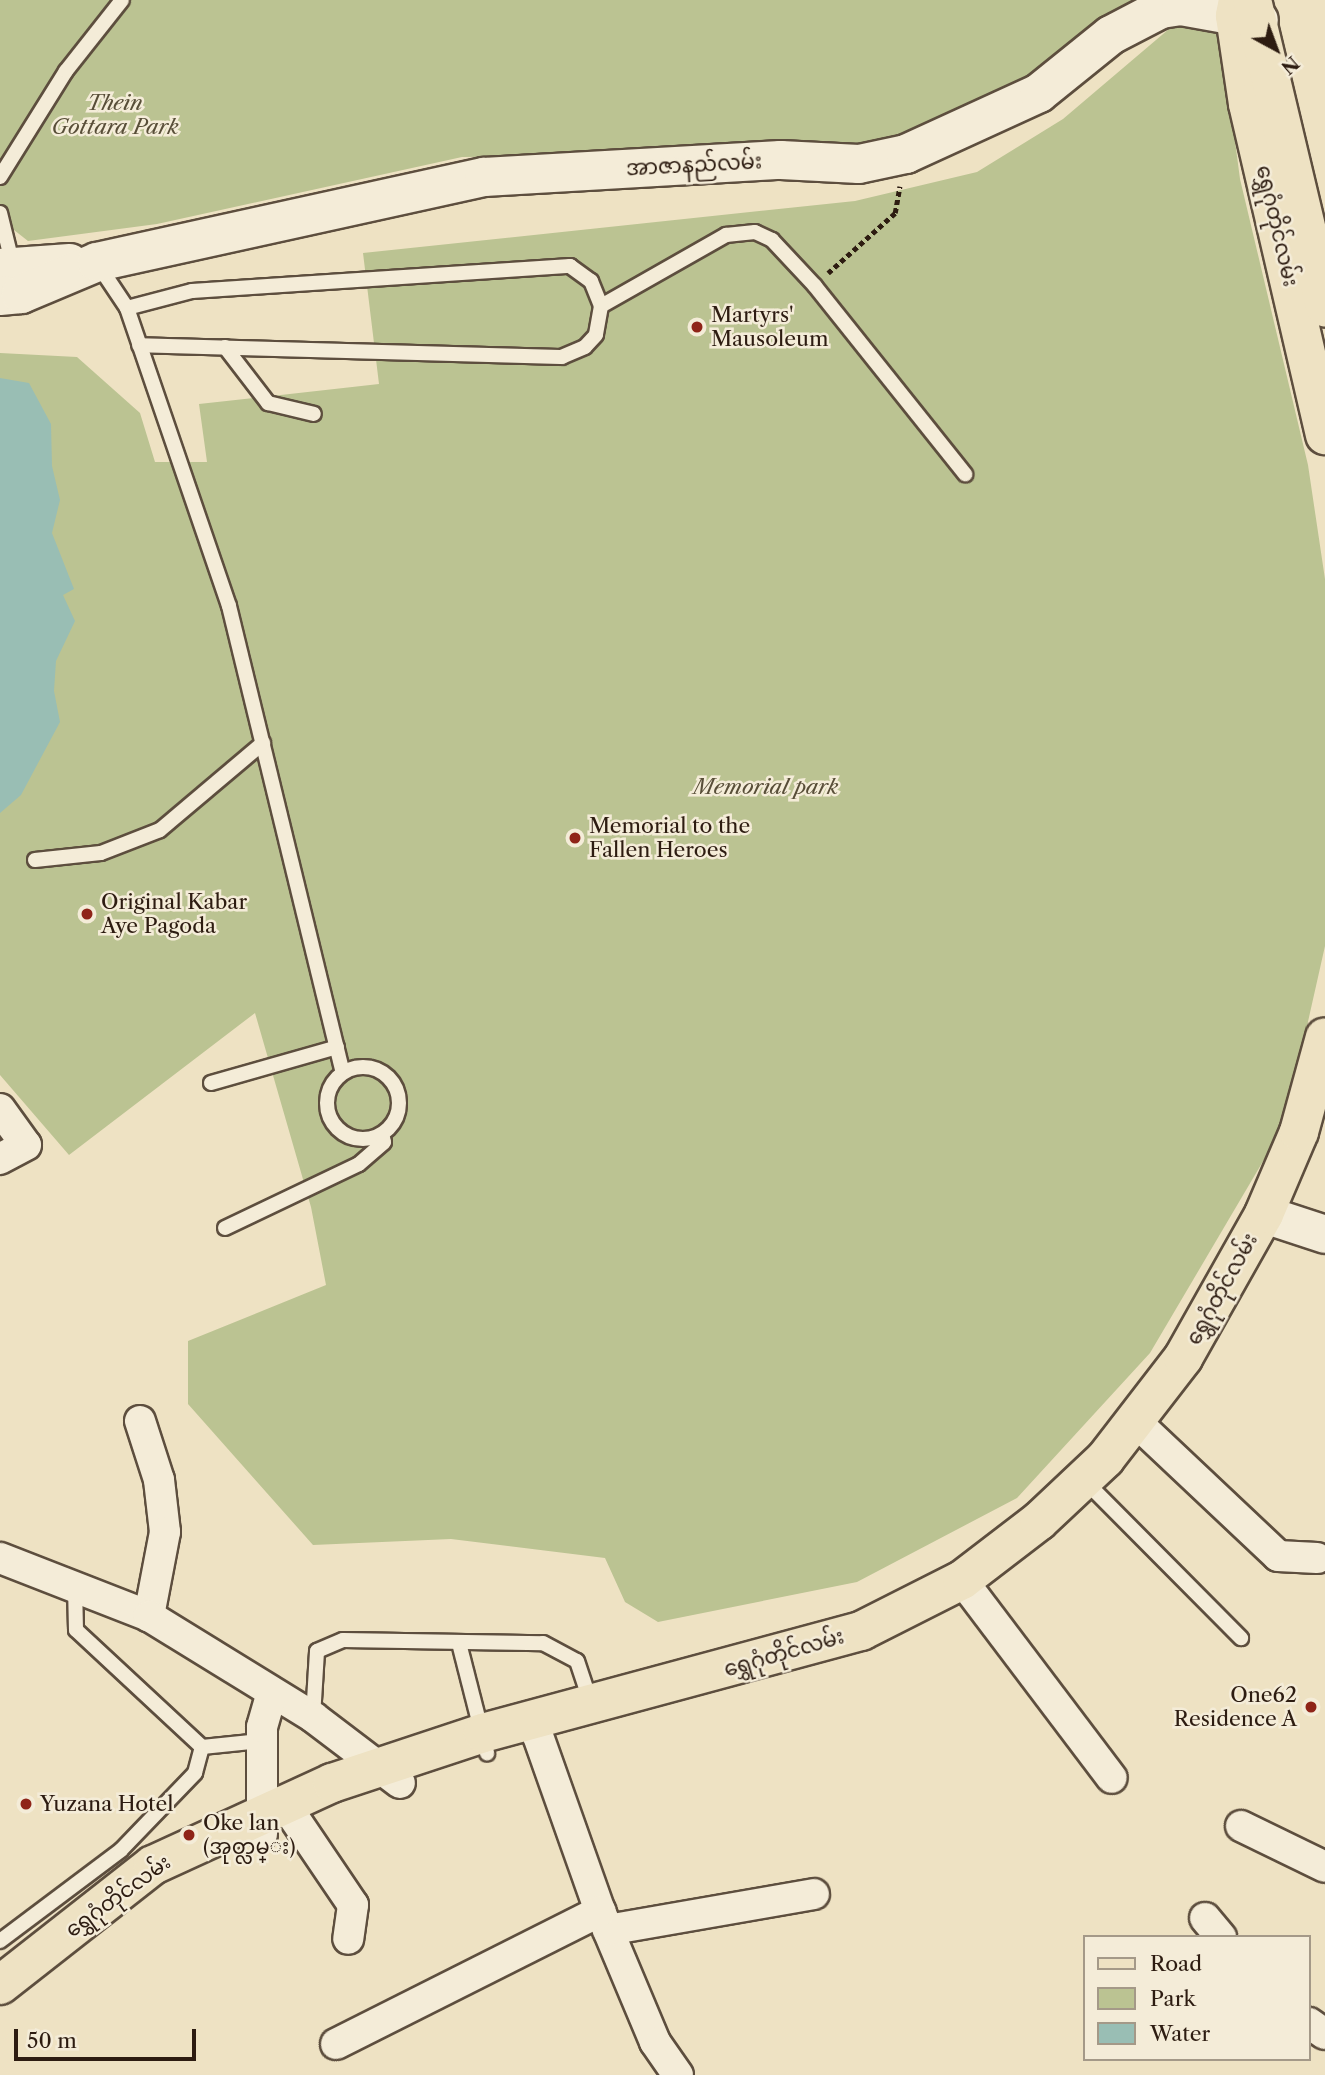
<!DOCTYPE html>
<html>
<head>
<meta charset="utf-8">
<style>
  body { margin:0 }
  #map { position:relative; width:1325px; height:2075px; overflow:hidden; background:#eee2c3; font-family:"Libre Caslon Text","Noto Sans Myanmar",serif }
  div>[style] { position:absolute }
  .green>* { inset:0; background:#bbc392 }
  .water>* { inset:0; background:#99beb4 }
  .path>* { height:4.5px; margin-top:-2.25px; transform-origin:0; background:repeating-linear-gradient(90deg,#2d1c11 0 5px,transparent 0 8.5px) }
  .roads { filter:drop-shadow(2px 0 #5d4e3e) drop-shadow(-2px 0 #5d4e3e) drop-shadow(0 2px #5d4e3e) drop-shadow(0 -2px #5d4e3e) }
  .service>* { height:14px; margin:-7px; padding:0 7px; transform-origin:7px; border-radius:7px; background:#f4ecd8 }
  .service>.ring { margin:-7px; padding:0; box-sizing:content-box; background:none; border:14px solid #f4ecd8; border-radius:50% }
  .minor>* { height:30px; margin:-15px; padding:0 15px; transform-origin:15px; border-radius:15px; background:#f4ecd8 }
  .tertiary>* { height:37px; margin:-18.5px; padding:0 18.5px; transform-origin:18.5px; border-radius:18.5px; background:#f4ecd8 }
  .secondary>* { height:38px; margin:-19px; padding:0 19px; transform-origin:19px; border-radius:19px; background:#f4ecd8 }
  .primary>* { height:38px; margin:-19px; padding:0 19px; transform-origin:19px; border-radius:19px; background:#eee2c3 }
  .dots>* { width:19px; height:19px; translate:-50% -50%; box-sizing:border-box; border:4px solid #f4ecd8; border-radius:50% }
  span { translate:-50% -50%; white-space:nowrap; text-align:center; line-height:1.15; -webkit-text-stroke:5px #f4ecd8; paint-order:stroke }
  .park-label { font-size:21px; color:#584e38; font-style:italic }
  .street-label { font-size:21px; color:#2d1c11 }
  .poi-label { font-size:21px; color:#2d1c11 }
  .left { translate:0 -50%; text-align:left }
  .right { translate:-100% -50%; text-align:right }
  .legend { position:absolute; left:1083px; top:1935px; width:228px; height:126px; box-sizing:border-box; background:#f4ecd8; border:2px solid #a49988; margin:0; padding:9px 12px; list-style:none; font-size:21px; color:#2d1c11 }
  .legend li { display:flex; align-items:center; gap:14px; height:35px }
  .legend b { width:35px; border:2px solid #a49988 }
  .north { position:absolute; left:1241px; top:14px; width:70px; height:70px; -webkit-text-stroke:5px #f4ecd8; paint-order:stroke; rotate:139deg; font-size:19px; font-weight:700; line-height:28px; text-align:center; color:#2d1c11 }
  .north::after { content:''; display:block; margin:auto; width:24px; height:32px; background:#2d1c11; clip-path:polygon(50% 0,100% 100%,50% 72%,0 100%) }
  .scale { position:absolute; left:14px; top:2029px; width:182px; height:32px; box-sizing:border-box; border:4px solid #2d1c11; border-top:0; padding-left:9px; font-size:21px; line-height:24px; white-space:nowrap; color:#2d1c11; -webkit-text-stroke:5px #f4ecd8; paint-order:stroke }
</style>
</head>
<body>
<div id="map">
  <div class="green">
    <div style="clip-path:polygon(0 0,1148px 0,1091px 43px,934px 134px,821px 154px,462px 157px,157px 224px,28px 241px,0 219px)"></div>
    <div style="clip-path:polygon(1176px 23px,1221px 35px,1240px 179px,1308px 465px,1325px 579px,1325px 946px,1285px 1124px,1150px 1353px,1017px 1498px,857px 1582px,658px 1622px,625px 1602px,605px 1558px,451px 1539px,313px 1545px,188px 1404px,188px 1341px,326px 1285px,311px 1207px,255px 1013px,69px 1155px,0 1075px,0 353px,77px 357px,140px 413px,155px 462px,207px 462px,199px 404px,379px 384px,363px 253px,855px 201px,977px 172px,1063px 119px)"></div>
  </div>
  <div class="water">
    <div style="clip-path:polygon(0 378px,29px 383px,51px 424px,52px 466px,60px 500px,52px 533px,74px 589px,63px 595px,75px 621px,56px 661px,54px 691px,60px 722px,21px 795px,0 813px)"></div>
  </div>
  <div class="path">
    <div style="left:828px;top:273px;width:90px;rotate:-41.8deg"></div>
    <div style="left:895px;top:213px;width:27px;rotate:-80deg"></div>
  </div>
  <div class="roads">
    <div class="service">
      <div style="left:0;top:177px;width:125px;rotate:-58.1deg"></div>
      <div style="left:66px;top:71px;width:90px;rotate:-51.7deg"></div>
      <div style="left:0;top:213px;width:55px;rotate:76.2deg"></div>
      <div style="left:97px;top:263px;width:54px;rotate:56.3deg"></div>
      <div style="left:127px;top:308px;width:315px;rotate:71.1deg"></div>
      <div style="left:229px;top:606px;width:480px;rotate:76.3deg"></div>
      <div style="left:601px;top:306px;width:144px;rotate:-29.6deg"></div>
      <div style="left:726px;top:235px;width:29px;rotate:-6deg"></div>
      <div style="left:755px;top:232px;width:19px;rotate:25deg"></div>
      <div style="left:772px;top:240px;width:63px;rotate:46.9deg"></div>
      <div style="left:815px;top:286px;width:241px;rotate:51.4deg"></div>
      <div style="left:127px;top:308px;width:67px;rotate:-14.7deg"></div>
      <div style="left:192px;top:291px;width:379px;rotate:-3.8deg"></div>
      <div style="left:570px;top:266px;width:26px;rotate:36deg"></div>
      <div style="left:591px;top:281px;width:27px;rotate:68deg"></div>
      <div style="left:601px;top:306px;width:29px;rotate:100deg"></div>
      <div style="left:596px;top:335px;width:16px;rotate:133deg"></div>
      <div style="left:585px;top:347px;width:25px;rotate:157deg"></div>
      <div style="left:562px;top:357px;width:423px;rotate:-178.4deg"></div>
      <div style="left:225px;top:347px;width:71px;rotate:52.5deg"></div>
      <div style="left:268px;top:403px;width:47px;rotate:13.4deg"></div>
      <div style="left:35px;top:860px;width:66px;rotate:-6.1deg"></div>
      <div style="left:101px;top:853px;width:63px;rotate:-21.3deg"></div>
      <div style="left:160px;top:830px;width:135px;rotate:-40.2deg"></div>
      <div class="ring" style="left:327px;top:1067px;width:58px;height:58px"></div>
      <div style="left:211px;top:1083px;width:131px;rotate:-15.9deg"></div>
      <div style="left:225px;top:1228px;width:148px;rotate:-25.5deg"></div>
      <div style="left:359px;top:1164px;width:33px;rotate:-41deg"></div>
      <div style="left:384px;top:1142px;width:8px;rotate:-104deg"></div>
      <div style="left:1084px;top:1480px;width:223px;rotate:45.2deg"></div>
      <div style="left:459px;top:1643px;width:114px;rotate:75.7deg"></div>
      <div style="left:313px;top:1717px;width:66px;rotate:-86.5deg"></div>
      <div style="left:317px;top:1651px;width:28px;rotate:-23deg"></div>
      <div style="left:343px;top:1640px;width:200px;rotate:0.9deg"></div>
      <div style="left:543px;top:1643px;width:38px;rotate:28deg"></div>
      <div style="left:577px;top:1661px;width:44px;rotate:71.6deg"></div>
      <div style="left:202px;top:1747px;width:59px;rotate:-5.8deg"></div>
      <div style="left:0;top:1941px;width:151px;rotate:-36.9deg"></div>
      <div style="left:121px;top:1850px;width:107px;rotate:-46.1deg"></div>
      <div style="left:195px;top:1773px;width:27px;rotate:-75deg"></div>
      <div style="left:202px;top:1747px;width:172px;rotate:-137.1deg"></div>
      <div style="left:76px;top:1630px;width:45px;rotate:-91.3deg"></div>
    </div>
    <div class="minor">
      <div style="left:0;top:1109px;width:44px;rotate:54.2deg"></div>
      <div style="left:26px;top:1145px;width:30px;rotate:152deg"></div>
      <div style="left:140px;top:1421px;width:62px;rotate:72.1deg"></div>
      <div style="left:159px;top:1480px;width:52px;rotate:83.4deg"></div>
      <div style="left:165px;top:1532px;width:86px;rotate:100.8deg"></div>
      <div style="left:1136px;top:1422px;width:195px;rotate:43.3deg"></div>
      <div style="left:1278px;top:1556px;width:39px;rotate:3deg"></div>
      <div style="left:0;top:1558px;width:160px;rotate:21.3deg"></div>
      <div style="left:149px;top:1616px;width:193px;rotate:31.6deg"></div>
      <div style="left:313px;top:1717px;width:109px;rotate:37.2deg"></div>
      <div style="left:962px;top:1580px;width:248px;rotate:52.9deg"></div>
      <div style="left:538px;top:1719px;width:17px;rotate:90deg"></div>
      <div style="left:538px;top:1736px;width:186px;rotate:70.5deg"></div>
      <div style="left:600px;top:1911px;width:142px;rotate:67.2deg"></div>
      <div style="left:655px;top:2042px;width:40px;rotate:55.1deg"></div>
      <div style="left:284px;top:1803px;width:123px;rotate:55.9deg"></div>
      <div style="left:353px;top:1905px;width:34px;rotate:98deg"></div>
      <div style="left:1241px;top:1826px;width:93px;rotate:26deg"></div>
      <div style="left:262px;top:1834px;width:107px;rotate:-90deg"></div>
      <div style="left:262px;top:1727px;width:36px;rotate:-74deg"></div>
      <div style="left:1205px;top:1918px;width:25px;rotate:50deg"></div>
      <div style="left:608px;top:1930px;width:209px;rotate:-9.9deg"></div>
      <div style="left:1309px;top:2023px;width:19px;rotate:35deg"></div>
      <div style="left:336px;top:2044px;width:296px;rotate:-26.7deg"></div>
    </div>
    <div class="tertiary">
      <div style="left:1264px;top:1214px;width:64px;rotate:18.2deg"></div>
    </div>
    <div class="secondary">
      <div style="left:0;top:268px;width:70px;rotate:-4.1deg"></div>
      <div style="left:0;top:296px;width:21px;rotate:-5deg"></div>
      <div style="left:21px;top:294px;width:82px;rotate:-22.8deg"></div>
      <div style="left:97px;top:262px;width:396px;rotate:-12.4deg"></div>
      <div style="left:484px;top:177px;width:297px;rotate:-3.3deg"></div>
      <div style="left:781px;top:160px;width:78px;rotate:2.9deg"></div>
      <div style="left:859px;top:164px;width:48px;rotate:-12deg"></div>
      <div style="left:906px;top:154px;width:146px;rotate:-24.6deg"></div>
      <div style="left:1039px;top:93px;width:92px;rotate:-38.9deg"></div>
      <div style="left:1111px;top:35px;width:56px;rotate:-27.5deg"></div>
      <div style="left:1161px;top:9px;width:20px;rotate:-9deg"></div>
      <div style="left:1181px;top:6px;width:79px;rotate:10.2deg"></div>
    </div>
    <div class="primary">
      <div style="left:1238px;top:0;width:16px;rotate:101deg"></div>
      <div style="left:1235px;top:16px;width:89px;rotate:81.6deg"></div>
      <div style="left:1248px;top:104px;width:340px;rotate:76.9deg"></div>
      <div style="left:1252px;top:0;width:316px;rotate:76.6deg"></div>
      <div style="left:0;top:1985px;width:194px;rotate:-38.1deg"></div>
      <div style="left:153px;top:1865px;width:197px;rotate:-24.6deg"></div>
      <div style="left:332px;top:1783px;width:159px;rotate:-18.3deg"></div>
      <div style="left:483px;top:1733px;width:392px;rotate:-15.1deg"></div>
      <div style="left:861px;top:1631px;width:113px;rotate:-26.8deg"></div>
      <div style="left:962px;top:1580px;width:97px;rotate:-37.5deg"></div>
      <div style="left:1039px;top:1521px;width:91px;rotate:-43.2deg"></div>
      <div style="left:1105px;top:1459px;width:128px;rotate:-52.3deg"></div>
      <div style="left:1183px;top:1358px;width:165px;rotate:-60.6deg"></div>
      <div style="left:1264px;top:1214px;width:89px;rotate:-66.9deg"></div>
      <div style="left:1299px;top:1132px;width:98px;rotate:-74.7deg"></div>
    </div>
  </div>
  <div class="dots">
    <div style="left:697px;top:327px;background:#8f2418"></div>
    <div style="left:575px;top:838px;background:#8f2418"></div>
    <div style="left:87px;top:914px;background:#8f2418"></div>
    <div style="left:1311px;top:1707px;background:#8f2418"></div>
    <div style="left:26px;top:1804px;background:#8f2418"></div>
    <div style="left:189px;top:1835px;background:#8f2418"></div>
  </div>
  <div class="park-label">
    <span style="left:115px;top:115px">Thein<br>Gottara Park</span>
    <span style="left:766px;top:787px">Memorial park</span>
  </div>
  <div class="street-label">
    <span style="left:694px;top:165px;rotate:-3deg">အာဇာနည်လမ်း</span>
    <span style="left:1277px;top:226px;rotate:77deg">ရွှေဂုံတိုင်လမ်း</span>
    <span style="left:1222px;top:1289px;rotate:-61deg">ရွှေဂုံတိုင်လမ်း</span>
    <span style="left:784px;top:1653px;rotate:-16deg">ရွှေဂုံတိုင်လမ်း</span>
    <span style="left:118px;top:1896px;rotate:-36deg">ရွှေဂုံတိုင်လမ်း</span>
  </div>
  <div class="poi-label">
    <span class="left" style="left:711px;top:327px">Martyrs'<br>Mausoleum</span>
    <span class="left" style="left:589px;top:838px">Memorial to the<br>Fallen Heroes</span>
    <span class="left" style="left:101px;top:914px">Original Kabar<br>Aye Pagoda</span>
    <span class="right" style="left:1297px;top:1707px">One62<br>Residence A</span>
    <span class="left" style="left:40px;top:1804px">Yuzana Hotel</span>
    <span class="left" style="left:203px;top:1835px">Oke lan<br>(အုတ္လမ္း)</span>
  </div>
  <ul class="legend">
  <li><b style="height:9px;background:#eee2c3"></b>Road</li>
  <li><b style="height:19px;background:#bbc392"></b>Park</li>
  <li><b style="height:19px;background:#99beb4"></b>Water</li>
  </ul>
  <div class="north">N</div>
  <div class="scale">50 m</div>
</div>
</body>
</html>
